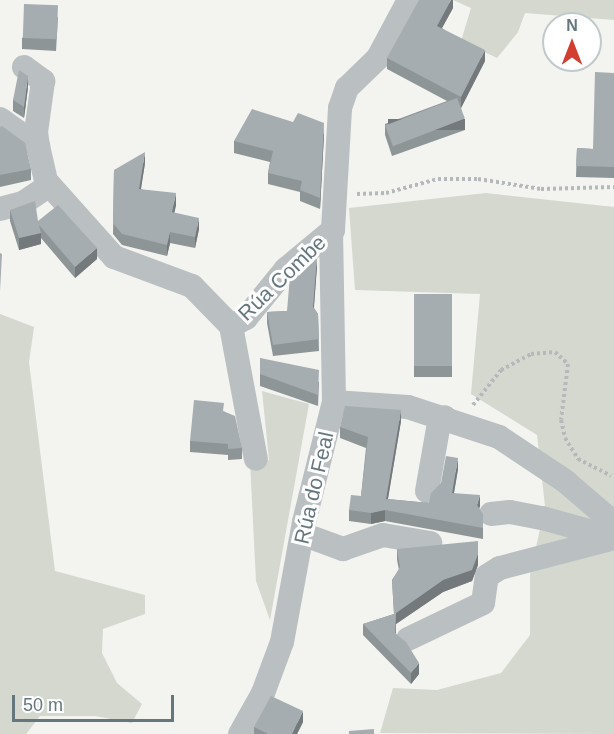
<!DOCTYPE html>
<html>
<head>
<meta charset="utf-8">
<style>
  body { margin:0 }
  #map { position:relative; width:614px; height:734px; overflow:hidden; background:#f3f3f0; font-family:Helvetica,sans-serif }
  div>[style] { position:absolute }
  .green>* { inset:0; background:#d4d8cf }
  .path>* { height:4px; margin-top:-2px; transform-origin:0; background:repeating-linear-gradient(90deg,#b6b9bb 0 3px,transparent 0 6px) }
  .minor>* { height:24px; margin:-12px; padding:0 12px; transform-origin:12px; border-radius:12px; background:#babfc1 }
  .wall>* { inset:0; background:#8e9597; transform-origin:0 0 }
  .shaded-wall>* { inset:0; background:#74797b; transform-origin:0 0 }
  .building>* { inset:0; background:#a5adb0; transform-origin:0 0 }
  span { translate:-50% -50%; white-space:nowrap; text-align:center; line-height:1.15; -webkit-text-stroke:6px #fff; paint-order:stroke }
  .street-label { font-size:21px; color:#65777e }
  .north { position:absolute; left:542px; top:12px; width:60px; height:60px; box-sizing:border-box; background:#fff; border:2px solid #c1c9cb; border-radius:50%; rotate:0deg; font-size:16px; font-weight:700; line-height:24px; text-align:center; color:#65777e }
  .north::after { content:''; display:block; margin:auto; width:21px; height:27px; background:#d33e30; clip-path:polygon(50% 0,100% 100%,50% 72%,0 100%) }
  .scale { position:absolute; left:12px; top:695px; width:162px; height:27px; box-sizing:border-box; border:3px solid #65777e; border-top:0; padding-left:8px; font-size:18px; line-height:21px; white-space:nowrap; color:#65777e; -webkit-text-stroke:4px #fff; paint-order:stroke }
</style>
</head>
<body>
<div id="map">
  <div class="green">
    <div style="clip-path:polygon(453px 0,614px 0,614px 20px,525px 13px,518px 32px,497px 58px,461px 41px,471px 8px)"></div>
    <div style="clip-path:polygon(486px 193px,614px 207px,614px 734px,380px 733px,393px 688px,437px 690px,501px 673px,530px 635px,530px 575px,545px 506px,537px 435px,471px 394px,480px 294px,355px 290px,349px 208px)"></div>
    <div style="clip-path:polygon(0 314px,34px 327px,29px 362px,55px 571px,145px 595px,145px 614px,103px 629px,102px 653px,117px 683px,142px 704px,132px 723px,95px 716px,40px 716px,26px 734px,0 734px)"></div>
    <div style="clip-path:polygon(262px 391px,309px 404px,270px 620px,256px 581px,250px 462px,269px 460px)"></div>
  </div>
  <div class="path">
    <div style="left:357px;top:194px;width:29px;rotate:-2deg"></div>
    <div style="left:386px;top:193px;width:54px;rotate:-15.1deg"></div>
    <div style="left:438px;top:179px;width:40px"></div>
    <div style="left:478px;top:179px;width:64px;rotate:9deg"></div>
    <div style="left:541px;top:189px;width:73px;rotate:-1.6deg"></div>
    <div style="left:473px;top:405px;width:45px;rotate:-51.3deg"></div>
    <div style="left:501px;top:370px;width:34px;rotate:-28deg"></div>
    <div style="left:531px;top:354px;width:24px;rotate:-5deg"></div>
    <div style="left:555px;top:352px;width:18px;rotate:43deg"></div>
    <div style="left:568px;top:364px;width:56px;rotate:97.1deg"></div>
    <div style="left:561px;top:420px;width:18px;rotate:77deg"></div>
    <div style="left:565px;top:438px;width:25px;rotate:58deg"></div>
    <div style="left:578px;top:459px;width:37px;rotate:27deg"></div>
  </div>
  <div class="minor">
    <div style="left:24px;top:67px;width:24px;rotate:36deg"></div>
    <div style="left:43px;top:81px;width:51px;rotate:97.8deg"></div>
    <div style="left:36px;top:132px;width:14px;rotate:82deg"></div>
    <div style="left:0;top:119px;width:47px;rotate:35.4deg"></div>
    <div style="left:38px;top:146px;width:36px;rotate:77deg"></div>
    <div style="left:46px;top:181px;width:102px;rotate:48.2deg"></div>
    <div style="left:114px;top:257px;width:83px;rotate:20.4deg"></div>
    <div style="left:192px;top:286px;width:56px;rotate:45.7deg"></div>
    <div style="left:231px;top:326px;width:17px;rotate:-28deg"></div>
    <div style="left:246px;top:318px;width:63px;rotate:-50.8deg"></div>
    <div style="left:286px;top:269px;width:61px;rotate:-39.7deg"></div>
    <div style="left:333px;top:230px;width:122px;rotate:-86.7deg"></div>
    <div style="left:340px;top:108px;width:21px;rotate:-71deg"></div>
    <div style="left:347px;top:88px;width:43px;rotate:-44.1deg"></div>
    <div style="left:378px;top:58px;width:66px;rotate:-61.9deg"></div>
    <div style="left:0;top:209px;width:24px;rotate:-15deg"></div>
    <div style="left:23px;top:203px;width:32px;rotate:-34deg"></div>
    <div style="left:231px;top:326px;width:135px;rotate:79.4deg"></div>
    <div style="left:334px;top:402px;width:74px;rotate:3.9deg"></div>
    <div style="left:408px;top:407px;width:96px;rotate:18.2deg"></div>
    <div style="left:499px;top:437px;width:79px;rotate:33.7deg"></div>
    <div style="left:565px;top:481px;width:65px;rotate:40.6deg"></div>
    <div style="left:427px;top:491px;width:69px;rotate:-80deg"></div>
    <div style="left:439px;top:423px;width:8px;rotate:-45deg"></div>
    <div style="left:491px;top:514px;width:19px;rotate:-6deg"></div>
    <div style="left:510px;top:512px;width:33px;rotate:11deg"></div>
    <div style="left:542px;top:518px;width:75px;rotate:15.5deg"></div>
    <div style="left:302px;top:534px;width:44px;rotate:20.1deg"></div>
    <div style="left:343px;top:549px;width:42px;rotate:-19.3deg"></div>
    <div style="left:383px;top:535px;width:48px;rotate:9.7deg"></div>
    <div style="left:408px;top:639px;width:83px;rotate:-25.6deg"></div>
    <div style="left:483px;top:603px;width:27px;rotate:-82deg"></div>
    <div style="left:487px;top:576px;width:15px;rotate:-32deg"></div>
    <div style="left:500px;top:568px;width:118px;rotate:-14.7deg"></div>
    <div style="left:240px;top:734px;width:47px;rotate:-60.7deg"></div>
    <div style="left:263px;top:693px;width:54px;rotate:-69.6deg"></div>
    <div style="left:282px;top:642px;width:122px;rotate:-79.6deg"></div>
    <div style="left:304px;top:522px;width:124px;rotate:-76deg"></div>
    <div style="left:334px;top:402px;width:170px;rotate:-91deg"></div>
  </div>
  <div class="wall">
    <div style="clip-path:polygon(453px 0,453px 8px,442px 28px,485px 61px,461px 108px,465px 130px,392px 156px,385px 135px,385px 124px,447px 101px,387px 69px,387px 58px)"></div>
    <div style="clip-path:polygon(58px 17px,56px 51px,22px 49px,22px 38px)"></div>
    <div style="clip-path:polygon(614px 73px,614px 178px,576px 177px,577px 148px,593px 149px)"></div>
    <div style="clip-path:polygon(28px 87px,24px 118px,13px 111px,13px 100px)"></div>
    <div style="clip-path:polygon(0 127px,31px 169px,31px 180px,0 187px)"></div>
    <div style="clip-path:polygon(324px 134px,320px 209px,300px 201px,300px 192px,268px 184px,268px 173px,270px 162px,234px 153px,234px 141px)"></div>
    <div style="clip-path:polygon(145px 163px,141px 189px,176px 205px,174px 213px,199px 229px,195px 248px,170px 243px,167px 256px,122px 245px,113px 234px,114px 170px)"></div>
    <div style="clip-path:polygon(10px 210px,38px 221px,97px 259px,75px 278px,41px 238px,41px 244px,19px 250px,10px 221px)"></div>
    <div style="clip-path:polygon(317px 266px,314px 308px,318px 314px,319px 351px,273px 356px,267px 323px,267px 312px,287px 311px)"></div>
    <div style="left:414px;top:294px;width:38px;height:83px"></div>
    <div style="clip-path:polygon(260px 358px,319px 382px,318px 406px,260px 386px)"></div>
    <div style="clip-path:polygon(224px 411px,242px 448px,242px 459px,228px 460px,228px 455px,190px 452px,190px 441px)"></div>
    <div style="clip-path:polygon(401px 421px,388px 499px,429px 503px,458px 469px,454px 493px,480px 506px,479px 508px,483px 528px,483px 539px,385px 521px,371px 524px,349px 521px,349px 510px,361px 496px,366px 448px,340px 438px,340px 427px)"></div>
    <div style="clip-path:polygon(397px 549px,478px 565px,472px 581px,443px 592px,396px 624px,396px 634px,419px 674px,411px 684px,363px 635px,363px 624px,394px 614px,392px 580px,399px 570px,397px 560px)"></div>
    <div style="clip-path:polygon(303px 722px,297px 734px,254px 734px,254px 727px)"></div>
  </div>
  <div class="shaded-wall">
    <div style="clip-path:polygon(451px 0,453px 0,453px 8px,437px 37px,437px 26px)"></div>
    <div style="clip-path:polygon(485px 50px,485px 61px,461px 108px,461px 97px)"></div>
    <div style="clip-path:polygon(28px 76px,28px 87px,24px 118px,24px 107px)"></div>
    <div style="left:465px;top:119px;width:11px;height:77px;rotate:90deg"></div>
    <div style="clip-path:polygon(324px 123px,324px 134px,320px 209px,320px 198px)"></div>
    <div style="clip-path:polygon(145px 152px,145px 163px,139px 200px,139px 189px)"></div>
    <div style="clip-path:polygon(176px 193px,176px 205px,172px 224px,172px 212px)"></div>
    <div style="clip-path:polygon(199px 218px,199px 229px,195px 248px,195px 237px)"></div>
    <div style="clip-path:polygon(170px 232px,170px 243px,167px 256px,167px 245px)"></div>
    <div style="clip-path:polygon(41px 233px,41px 244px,19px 250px,19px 238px)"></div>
    <div style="clip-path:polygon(97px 248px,97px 259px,75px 278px,75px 267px)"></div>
    <div style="clip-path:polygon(317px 255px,317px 266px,313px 318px,313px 307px)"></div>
    <div style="clip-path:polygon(401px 410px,401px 421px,386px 510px,386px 499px)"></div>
    <div style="clip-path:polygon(458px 458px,458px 469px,452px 504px,452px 493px)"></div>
    <div style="clip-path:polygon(480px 495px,480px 506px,477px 516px,477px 505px)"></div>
    <div style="clip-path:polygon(385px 510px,385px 521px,371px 524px,371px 513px)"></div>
    <div style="clip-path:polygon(478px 554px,478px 565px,472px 581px,443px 592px,396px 624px,395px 645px,396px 613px,443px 580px)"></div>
    <div style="clip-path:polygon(419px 663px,419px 674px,411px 684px,411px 673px)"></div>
    <div style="clip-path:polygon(303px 711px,303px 722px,297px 734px,292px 734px)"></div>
  </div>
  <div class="building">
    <div style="clip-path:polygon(419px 0,451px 0,437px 26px,485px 50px,461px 97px,387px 58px)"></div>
    <div style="left:24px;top:4px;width:34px;height:34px;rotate:2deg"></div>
    <div style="clip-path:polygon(19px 70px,28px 76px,24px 107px,13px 100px)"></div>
    <div style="clip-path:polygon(595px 72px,614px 73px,614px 167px,576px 166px,577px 148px,593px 149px)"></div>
    <div style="left:457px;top:98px;width:22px;height:77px;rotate:69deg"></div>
    <div style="clip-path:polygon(252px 109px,293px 122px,298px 113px,324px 123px,320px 198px,300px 190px,302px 181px,268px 173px,273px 151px,234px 141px)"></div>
    <div style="clip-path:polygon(2px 126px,25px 143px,31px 169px,0 175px,0 127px)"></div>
    <div style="clip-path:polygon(145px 152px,139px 189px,176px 193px,172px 212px,199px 218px,195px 237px,170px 232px,167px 245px,122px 234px,113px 223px,114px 170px)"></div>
    <div style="clip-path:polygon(35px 201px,38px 221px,58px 205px,97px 248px,75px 267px,39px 225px,41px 233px,19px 238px,10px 210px)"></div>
    <div style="clip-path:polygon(0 253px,2px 254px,0 291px)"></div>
    <div style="clip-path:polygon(313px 254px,317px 255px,313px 307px,318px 314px,319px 339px,273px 345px,267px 312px,287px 311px,290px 276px)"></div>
    <div style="left:414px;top:294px;width:38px;height:72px"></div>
    <div style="clip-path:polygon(260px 358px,319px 370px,318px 395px,260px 374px)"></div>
    <div style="clip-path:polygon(194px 400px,224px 403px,223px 411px,235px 416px,242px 448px,228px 449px,228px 444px,190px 441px)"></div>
    <div style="clip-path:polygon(345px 406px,401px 410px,386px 499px,429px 503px,431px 493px,441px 483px,446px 456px,458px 458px,452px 493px,480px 495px,477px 505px,483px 514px,483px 528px,385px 510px,371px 513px,349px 510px,351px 495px,361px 496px,368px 437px,340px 427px)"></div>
    <div style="clip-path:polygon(478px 541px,478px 554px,472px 570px,443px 580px,396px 613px,395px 633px,406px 642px,419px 663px,411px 673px,363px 624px,394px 614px,392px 580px,400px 567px,397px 549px)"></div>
    <div style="clip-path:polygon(271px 696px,303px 711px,292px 734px,268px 734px,254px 727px)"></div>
    <div style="clip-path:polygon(374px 729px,374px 734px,349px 734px,349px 731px)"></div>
  </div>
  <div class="street-label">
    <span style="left:282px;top:278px;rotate:-44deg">Rúa Combe</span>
    <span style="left:314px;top:488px;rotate:-77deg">Rúa do Feal</span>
  </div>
  <div class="north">N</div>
  <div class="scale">50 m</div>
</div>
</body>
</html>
